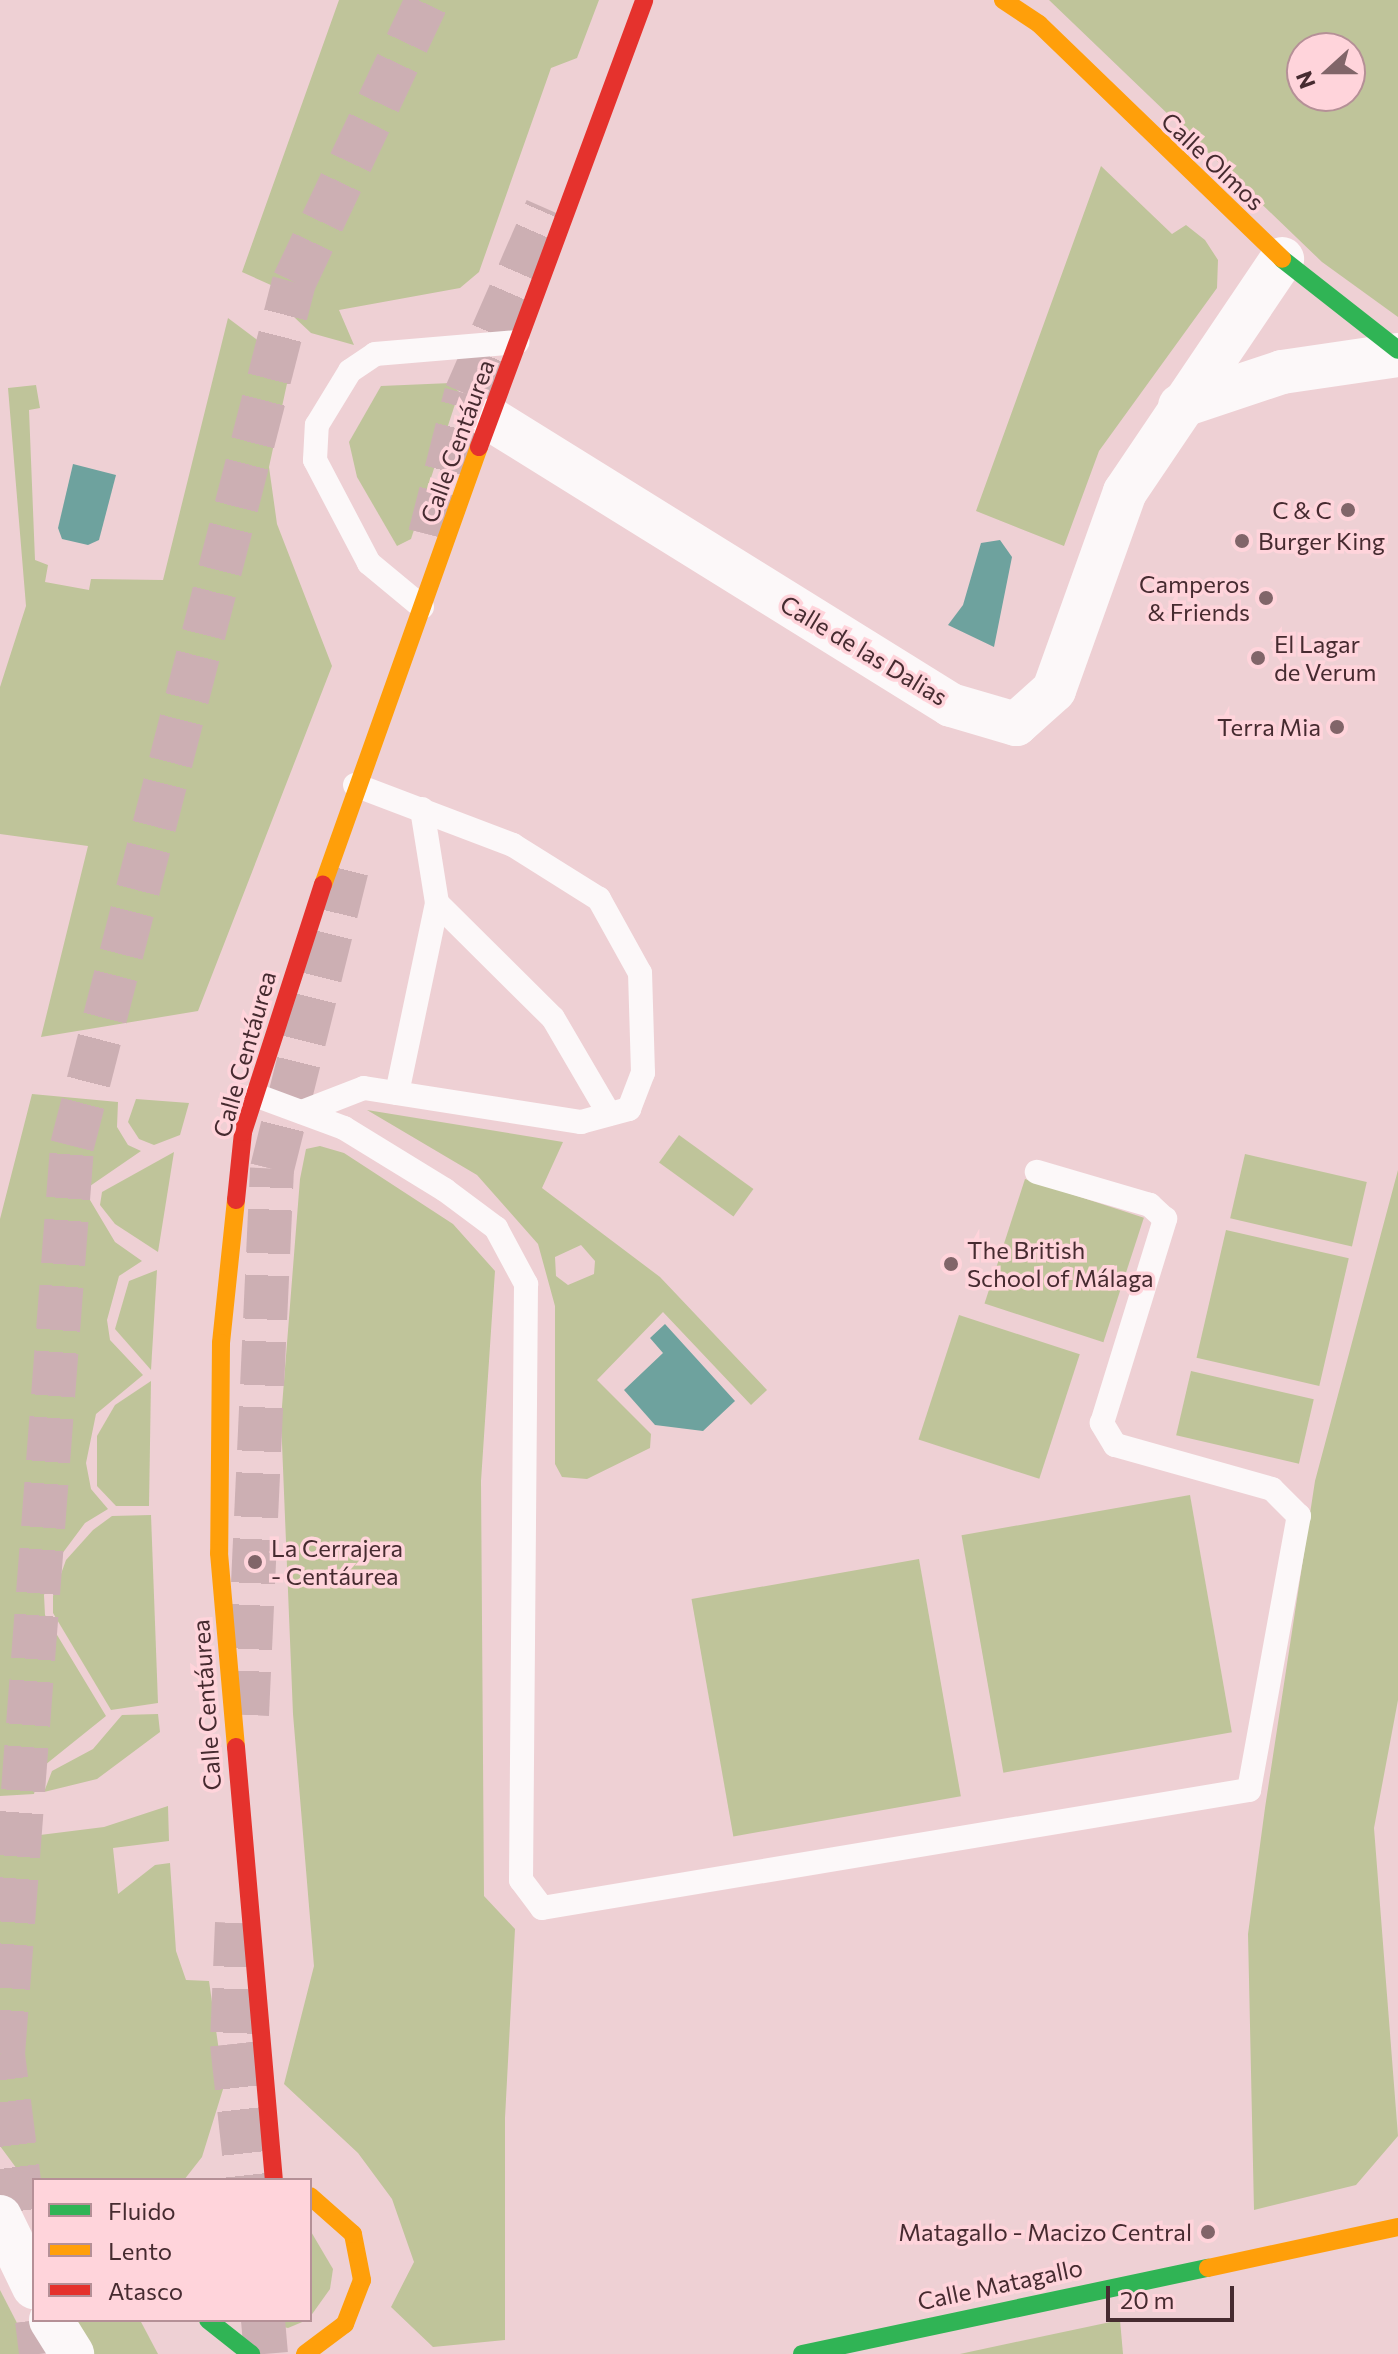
<!DOCTYPE html>
<html>
<head>
<meta charset="utf-8">
<style>
  body { margin:0 }
  #map { position:relative; width:1398px; height:2354px; overflow:hidden; background:#eed0d4; font-family:Commissioner,sans-serif }
  div>[style] { position:absolute }
  .green>* { inset:0; background:#bfc49a; transform-origin:0 0 }
  .water>* { inset:0; background:#6ea29e }
  .highway-tunnel>* { height:44px; margin-top:-22px; transform-origin:0; background:repeating-linear-gradient(90deg,#ccafb3 0 44px,transparent 0 66px) }
  .lane>* { height:24px; margin:-12px; padding:0 12px; transform-origin:12px; border-radius:12px; background:#fcf8f9 }
  .street>* { height:44px; margin:-22px; padding:0 22px; transform-origin:22px; border-radius:22px; background:#fcf8f9 }
  .fast>* { height:18px; margin:-9px; padding:0 9px; transform-origin:9px; border-radius:9px; background:#30b455 }
  .slow>* { height:18px; margin:-9px; padding:0 9px; transform-origin:9px; border-radius:9px; background:#ff9f0a }
  .jam>* { height:18px; margin:-9px; padding:0 9px; transform-origin:9px; border-radius:9px; background:#e5322d }
  .dots>* { width:22px; height:22px; translate:-50% -50%; box-sizing:border-box; border:4px solid #ffd4db; border-radius:50% }
  span { translate:-50% -50%; white-space:nowrap; text-align:center; line-height:1.15; -webkit-text-stroke:7px #ffd4db; paint-order:stroke }
  .street-label { font-size:24px; color:#462b30 }
  .poi-label { font-size:24px; color:#462b30 }
  .right { translate:-100% -50%; text-align:right }
  .left { translate:0 -50%; text-align:left }
  .legend { position:absolute; left:32px; top:2178px; width:280px; height:144px; box-sizing:border-box; background:#ffd4db; border:2px solid #b59097; margin:0; padding:10px 14px; list-style:none; font-size:24px; color:#462b30 }
  .legend li { display:flex; align-items:center; gap:16px; height:40px }
  .legend b { width:40px; border:2px solid #b59097 }
  .north { position:absolute; left:1286px; top:32px; width:80px; height:80px; box-sizing:border-box; background:#ffd4db; border:2px solid #b59097; border-radius:50%; rotate:249deg; font-size:22px; font-weight:700; line-height:32px; text-align:center; color:#462b30 }
  .north::after { content:''; display:block; margin:auto; width:28px; height:36px; background:#816569; clip-path:polygon(50% 0,100% 100%,50% 72%,0 100%) }
  .scale { position:absolute; left:1106px; top:2286px; width:128px; height:36px; box-sizing:border-box; border:4px solid #462b30; border-top:0; padding-left:10px; font-size:24px; line-height:28px; white-space:nowrap; color:#462b30; -webkit-text-stroke:6px #ffd4db; paint-order:stroke }
</style>
</head>
<body>
<div id="map">
  <div class="green">
    <div style="clip-path:polygon(339px 0,599px 0,577px 58px,551px 68px,479px 272px,460px 288px,339px 310px,354px 345px,311px 333px,294px 317px,300px 298px,242px 272px)"></div>
    <div style="clip-path:polygon(evenodd,1049px 0,1398px 0,1398px 317px,1322px 262px,1049px 0,1302px 48px,1350px 48px,1350px 96px,1302px 96px,1302px 48px)"></div>
    <div style="clip-path:polygon(1101px 166px,1172px 234px,1186px 225px,1205px 240px,1218px 260px,1217px 288px,1099px 451px,1064px 546px,976px 511px)"></div>
    <div style="clip-path:polygon(228px 318px,291px 365px,269px 467px,277px 524px,332px 666px,198px 1011px,41px 1037px,88px 846px,0 834px,0 687px,26px 606px,8px 388px,36px 385px,40px 408px,29px 410px,35px 560px,48px 565px,45px 582px,89px 590px,91px 579px,163px 580px)"></div>
    <div style="clip-path:polygon(451px 383px,459px 392px,411px 539px,397px 546px,357px 477px,349px 442px,381px 386px)"></div>
    <div style="clip-path:polygon(32px 1094px,118px 1102px,117px 1127px,128px 1145px,141px 1151px,90px 1186px,90px 1200px,115px 1242px,142px 1261px,119px 1276px,107px 1320px,110px 1340px,143px 1375px,96px 1414px,86px 1463px,91px 1489px,108px 1509px,85px 1523px,56px 1562px,44px 1595px,45px 1615px,106px 1716px,40px 1769px,34px 1794px,0 1796px,0 1219px)"></div>
    <div style="clip-path:polygon(136px 1099px,189px 1103px,180px 1135px,154px 1145px,139px 1139px,128px 1122px)"></div>
    <div style="clip-path:polygon(evenodd,367px 1110px,563px 1142px,542px 1188px,660px 1277px,767px 1390px,751px 1405px,663px 1312px,597px 1380px,651px 1434px,650px 1448px,587px 1479px,562px 1477px,555px 1464px,555px 1306px,538px 1244px,477px 1175px,367px 1110px,581px 1245px,595px 1261px,594px 1274px,568px 1285px,556px 1276px,555px 1257px,581px 1245px)"></div>
    <div style="left:679px;top:1135px;width:92px;height:34px;rotate:36deg"></div>
    <div style="clip-path:polygon(320px 1146px,344px 1153px,453px 1224px,495px 1271px,481px 1481px,484px 1896px,515px 1929px,505px 2118px,505px 2340px,433px 2347px,391px 2307px,414px 2262px,392px 2199px,358px 2153px,284px 2084px,314px 1966px,293px 1714px,281px 1419px,300px 1179px,306px 1149px)"></div>
    <div style="clip-path:polygon(174px 1152px,158px 1252px,115px 1224px,100px 1205px,102px 1192px)"></div>
    <div style="left:1245px;top:1154px;width:125px;height:66px;rotate:13deg"></div>
    <div style="clip-path:polygon(1398px 1170px,1398px 1700px,1374px 1828px,1398px 2136px,1356px 2185px,1254px 2210px,1248px 1934px,1265px 1808px,1315px 1481px)"></div>
    <div style="left:1025px;top:1179px;width:125px;height:131px;rotate:18deg"></div>
    <div style="left:1226px;top:1230px;width:126px;height:131px;rotate:13deg"></div>
    <div style="clip-path:polygon(157px 1270px,151px 1370px,115px 1329px,129px 1281px)"></div>
    <div style="left:959px;top:1315px;width:127px;height:131px;rotate:18deg"></div>
    <div style="left:1191px;top:1371px;width:126px;height:66px;rotate:13deg"></div>
    <div style="clip-path:polygon(151px 1381px,149px 1506px,116px 1506px,97px 1486px,97px 1436px,115px 1405px)"></div>
    <div style="left:1190px;top:1495px;width:241px;height:232px;rotate:80deg"></div>
    <div style="clip-path:polygon(151px 1515px,158px 1703px,111px 1710px,53px 1613px,53px 1596px,66px 1560px,93px 1530px,112px 1516px)"></div>
    <div style="left:919px;top:1559px;width:241px;height:231px;rotate:80deg"></div>
    <div style="clip-path:polygon(158px 1714px,160px 1732px,97px 1779px,44px 1792px,52px 1771px,93px 1749px,122px 1715px)"></div>
    <div style="clip-path:polygon(168px 1806px,169px 1841px,113px 1848px,118px 1894px,155px 1865px,170px 1863px,176px 1951px,186px 1980px,209px 1981px,224px 2086px,202px 2157px,184px 2180px,34px 2180px,34px 2192px,0 2146px,0 1840px,104px 1827px)"></div>
    <div style="clip-path:polygon(310px 2230px,333px 2269px,330px 2289px,310px 2317px)"></div>
    <div style="clip-path:polygon(0 2290px,33px 2354px,0 2354px)"></div>
    <div style="clip-path:polygon(67px 2320px,140px 2320px,158px 2354px,93px 2354px)"></div>
    <div style="clip-path:polygon(249px 2320px,307px 2320px,288px 2328px)"></div>
    <div style="clip-path:polygon(1120px 2320px,1123px 2354px,960px 2354px,969px 2352px)"></div>
  </div>
  <div class="water">
    <div style="clip-path:polygon(73px 464px,116px 475px,99px 540px,88px 545px,62px 539px,58px 528px)"></div>
    <div style="clip-path:polygon(1000px 540px,1012px 557px,994px 647px,948px 625px,963px 605px,981px 543px)"></div>
    <div style="clip-path:polygon(665px 1324px,735px 1401px,703px 1431px,655px 1425px,624px 1390px,663px 1353px,650px 1338px)"></div>
  </div>
  <div class="highway-tunnel">
    <div style="left:430px;top:535px;width:146px;rotate:-75.7deg"></div>
    <div style="left:466px;top:394px;width:202px;rotate:-66.4deg"></div>
    <div style="left:247px;top:1715px;width:547px;rotate:-87.38deg"></div>
    <div style="left:272px;top:1169px;width:313px;rotate:-76deg"></div>
    <div style="left:237px;top:1923px;width:121px;rotate:92.4deg"></div>
    <div style="left:232px;top:2044px;width:137px;rotate:83.7deg"></div>
    <div style="left:31px;top:2276px;width:224px;rotate:-97.2deg"></div>
    <div style="left:3px;top:2054px;width:911px;rotate:-85.65deg"></div>
    <div style="left:72px;top:1146px;width:892px;rotate:-75.59deg"></div>
    <div style="left:294px;top:282px;width:312px;rotate:-64.7deg"></div>
    <div style="left:37px;top:2320px;width:34px;rotate:83deg"></div>
    <div style="left:263px;top:2320px;width:34px;rotate:85deg"></div>
  </div>
  <div class="lane">
    <div style="left:422px;top:607px;width:69px;rotate:-140.3deg"></div>
    <div style="left:369px;top:563px;width:116px;rotate:-117.7deg"></div>
    <div style="left:315px;top:460px;width:35px;rotate:-87deg"></div>
    <div style="left:317px;top:425px;width:63px;rotate:-58.6deg"></div>
    <div style="left:350px;top:371px;width:30px;rotate:-34deg"></div>
    <div style="left:375px;top:354px;width:143px;rotate:-4.8deg"></div>
    <div style="left:422px;top:809px;width:95px;rotate:80.9deg"></div>
    <div style="left:437px;top:903px;width:163px;rotate:44.8deg"></div>
    <div style="left:553px;top:1018px;width:111px;rotate:59.7deg"></div>
    <div style="left:397px;top:1093px;width:194px;rotate:-78.1deg"></div>
    <div style="left:255px;top:1095px;width:95px;rotate:20.3deg"></div>
    <div style="left:344px;top:1128px;width:119px;rotate:31.5deg"></div>
    <div style="left:445px;top:1190px;width:64px;rotate:36.7deg"></div>
    <div style="left:496px;top:1228px;width:64px;rotate:61.8deg"></div>
    <div style="left:526px;top:1284px;width:596px;rotate:90.48deg"></div>
    <div style="left:521px;top:1880px;width:35px;rotate:53deg"></div>
    <div style="left:542px;top:1908px;width:717px;rotate:-9.48deg"></div>
    <div style="left:1249px;top:1790px;width:279px;rotate:-79.7deg"></div>
    <div style="left:1299px;top:1516px;width:38px;rotate:-135deg"></div>
    <div style="left:1272px;top:1489px;width:163px;rotate:-164.3deg"></div>
    <div style="left:1115px;top:1445px;width:26px;rotate:-121deg"></div>
    <div style="left:1102px;top:1423px;width:214px;rotate:-72.8deg"></div>
    <div style="left:1165px;top:1219px;width:21px;rotate:-137deg"></div>
    <div style="left:1150px;top:1205px;width:118px;rotate:-163.7deg"></div>
    <div style="left:302px;top:1112px;width:66px;rotate:-21.2deg"></div>
    <div style="left:364px;top:1088px;width:220px;rotate:8.9deg"></div>
    <div style="left:581px;top:1122px;width:50px;rotate:-15.2deg"></div>
    <div style="left:629px;top:1109px;width:39px;rotate:-69deg"></div>
    <div style="left:643px;top:1073px;width:100px;rotate:-91.7deg"></div>
    <div style="left:640px;top:973px;width:85px;rotate:-119deg"></div>
    <div style="left:599px;top:899px;width:102px;rotate:-147.9deg"></div>
    <div style="left:513px;top:845px;width:169px;rotate:-159.2deg"></div>
  </div>
  <div class="street">
    <div style="left:1180px;top:406px;width:108px;rotate:-18.4deg"></div>
    <div style="left:1282px;top:372px;width:117px;rotate:-8.3deg"></div>
    <div style="left:492px;top:420px;width:540px;rotate:31.84deg"></div>
    <div style="left:951px;top:705px;width:68px;rotate:16.3deg"></div>
    <div style="left:1016px;top:724px;width:51px;rotate:-41.8deg"></div>
    <div style="left:1054px;top:690px;width:210px;rotate:-70.3deg"></div>
    <div style="left:1125px;top:492px;width:281px;rotate:-56deg"></div>
    <div style="left:0;top:2217px;width:78px;rotate:64.1deg"></div>
    <div style="left:51px;top:2320px;width:40px;rotate:58deg"></div>
  </div>
  <div class="fast">
    <div style="left:1282px;top:259px;width:147px;rotate:38.1deg"></div>
    <div style="left:208px;top:2320px;width:55px;rotate:38.3deg"></div>
    <div style="left:802px;top:2354px;width:415px;rotate:-12deg"></div>
  </div>
  <div class="slow">
    <div style="left:1003px;top:0;width:43px;rotate:33.7deg"></div>
    <div style="left:1039px;top:24px;width:338px;rotate:44deg"></div>
    <div style="left:323px;top:885px;width:465px;rotate:-70.4deg"></div>
    <div style="left:236px;top:1200px;width:144px;rotate:96deg"></div>
    <div style="left:221px;top:1343px;width:210px;rotate:90.5deg"></div>
    <div style="left:219px;top:1553px;width:195px;rotate:85deg"></div>
    <div style="left:1208px;top:2268px;width:194px;rotate:-12.2deg"></div>
    <div style="left:305px;top:2354px;width:50px;rotate:-36.9deg"></div>
    <div style="left:345px;top:2324px;width:47px;rotate:-68.9deg"></div>
    <div style="left:362px;top:2280px;width:47px;rotate:-101.1deg"></div>
    <div style="left:353px;top:2234px;width:57px;rotate:-138.5deg"></div>
  </div>
  <div class="jam">
    <div style="left:479px;top:447px;width:476px;rotate:-69.7deg"></div>
    <div style="left:236px;top:1200px;width:68px;rotate:-84.1deg"></div>
    <div style="left:243px;top:1132px;width:260px;rotate:-72.1deg"></div>
    <div style="left:236px;top:1747px;width:435px;rotate:85deg"></div>
  </div>
  <div class="dots">
    <div style="left:1348px;top:510px;background:#816569"></div>
    <div style="left:1242px;top:541px;background:#816569"></div>
    <div style="left:1266px;top:598px;background:#816569"></div>
    <div style="left:1258px;top:658px;background:#816569"></div>
    <div style="left:1337px;top:727px;background:#816569"></div>
    <div style="left:951px;top:1264px;background:#816569"></div>
    <div style="left:255px;top:1562px;background:#816569"></div>
    <div style="left:1208px;top:2232px;background:#816569"></div>
  </div>
  <div class="street-label">
    <span style="left:1213px;top:161px;rotate:43deg">Calle Olmos</span>
    <span style="left:457px;top:441px;rotate:-70deg">Calle Centáurea</span>
    <span style="left:864px;top:650px;rotate:31deg">Calle de las Dalias</span>
    <span style="left:244px;top:1054px;rotate:-74deg">Calle Centáurea</span>
    <span style="left:206px;top:1705px;rotate:-94deg">Calle Centáurea</span>
    <span style="left:1000px;top:2284px;rotate:-12deg">Calle Matagallo</span>
  </div>
  <div class="poi-label">
    <span class="right" style="left:1332px;top:510px">C &amp; C</span>
    <span class="left" style="left:1258px;top:541px">Burger King</span>
    <span class="right" style="left:1250px;top:598px">Camperos<br>&amp; Friends</span>
    <span class="left" style="left:1274px;top:658px">El Lagar<br>de Verum</span>
    <span class="right" style="left:1321px;top:727px">Terra Mia</span>
    <span class="left" style="left:967px;top:1264px">The British<br>School of Málaga</span>
    <span class="left" style="left:271px;top:1562px">La Cerrajera<br>- Centáurea</span>
    <span class="right" style="left:1192px;top:2232px">Matagallo - Macizo Central</span>
  </div>
  <ul class="legend">
  <li><b style="height:10px;background:#30b455"></b>Fluido</li>
  <li><b style="height:10px;background:#ff9f0a"></b>Lento</li>
  <li><b style="height:10px;background:#e5322d"></b>Atasco</li>
  </ul>
  <div class="north">N</div>
  <div class="scale">20 m</div>
</div>
</body>
</html>
